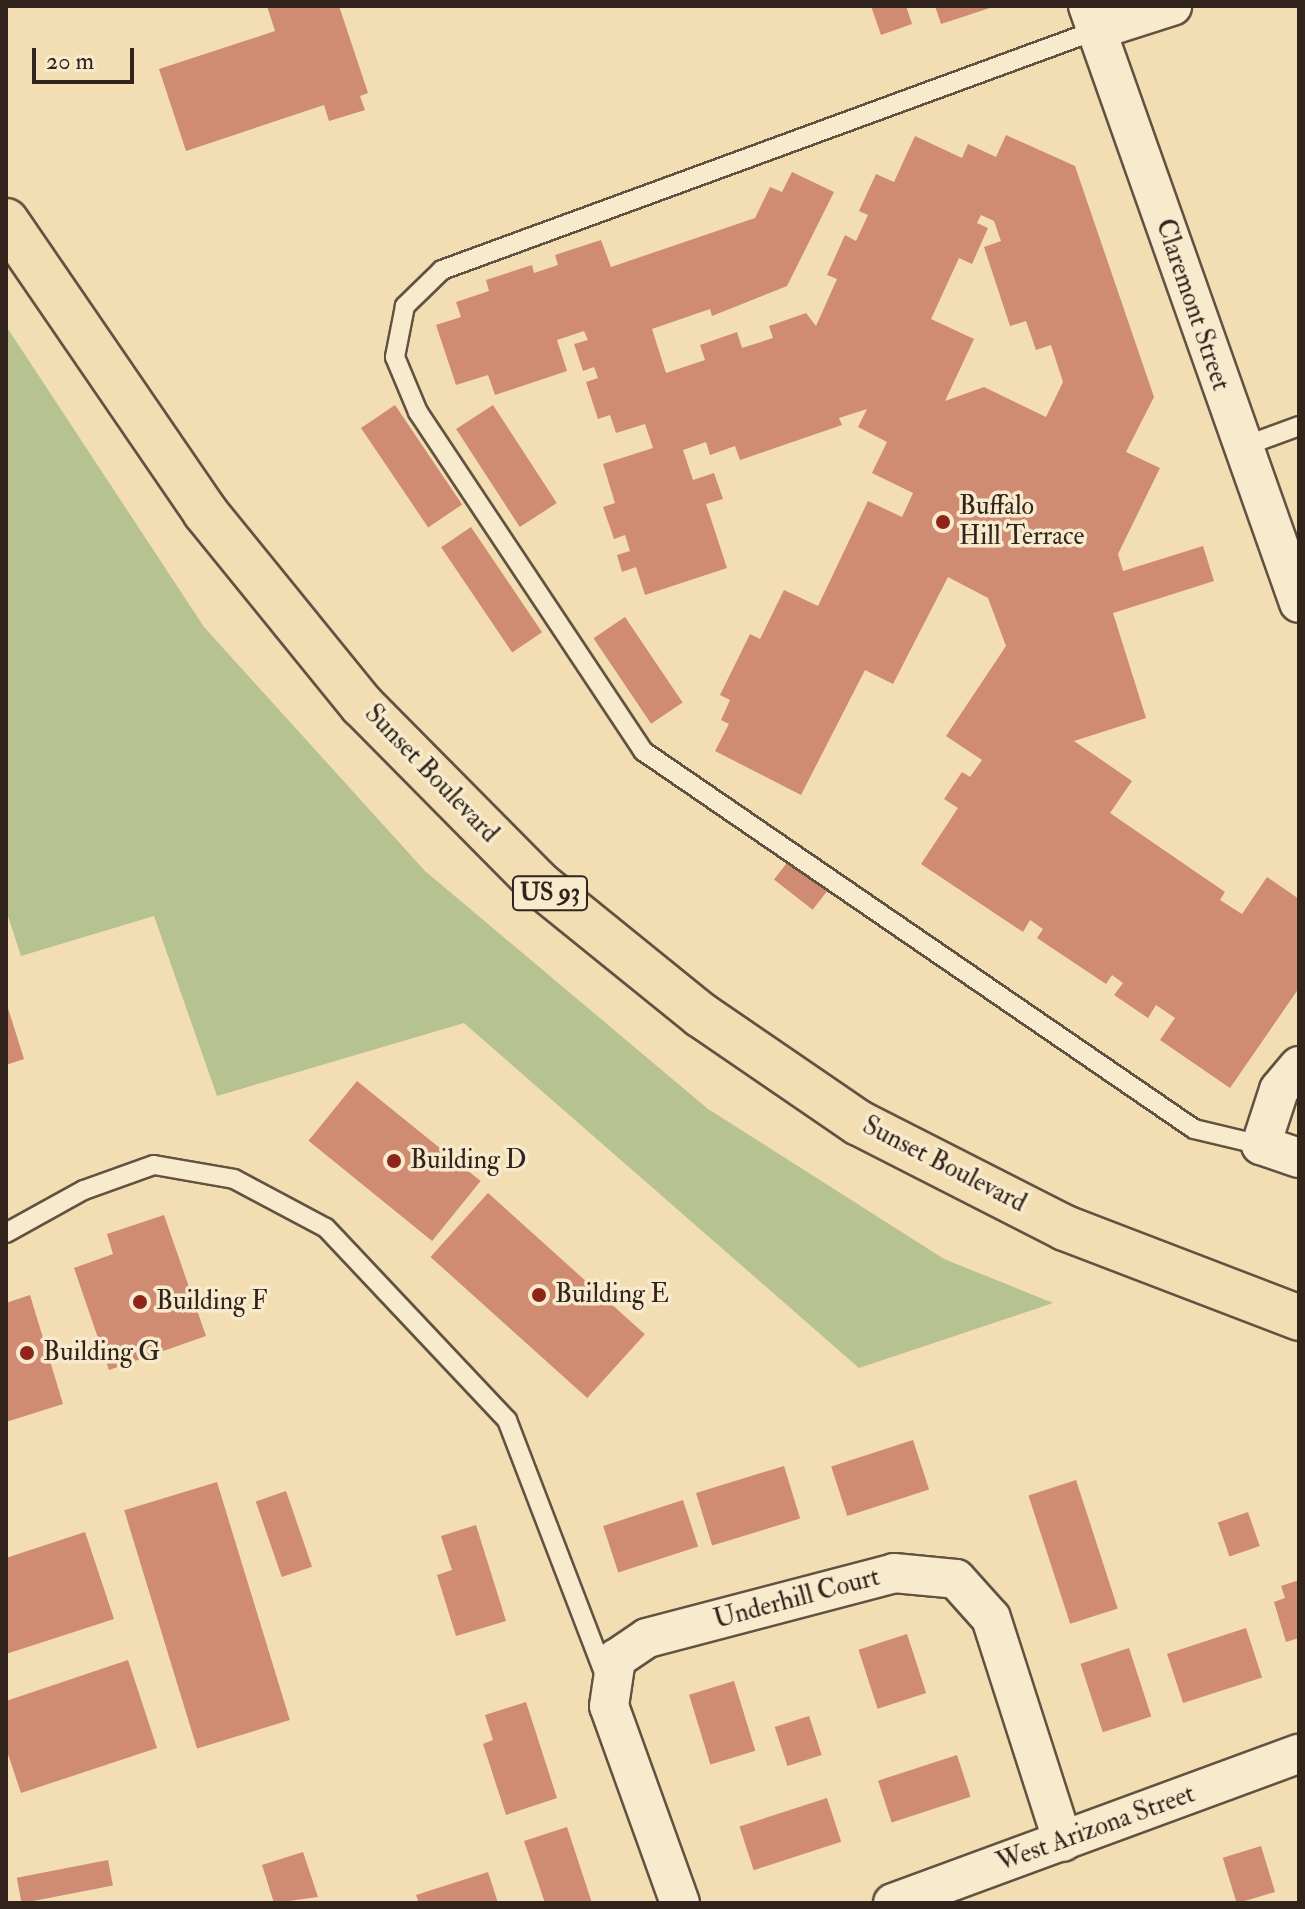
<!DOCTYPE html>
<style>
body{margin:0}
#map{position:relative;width:1305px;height:1909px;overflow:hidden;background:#f2deb2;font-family:"IM FELL Double Pica",serif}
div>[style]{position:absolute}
.green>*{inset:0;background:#b6c290}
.building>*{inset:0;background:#d08b73;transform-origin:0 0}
.roads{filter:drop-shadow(2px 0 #625242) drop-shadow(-2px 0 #625242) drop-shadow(0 2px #625242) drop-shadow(0 -2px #625242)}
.service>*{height:18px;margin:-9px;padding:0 9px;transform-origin:9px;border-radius:9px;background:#f7eacd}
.minor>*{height:38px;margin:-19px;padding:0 19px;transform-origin:19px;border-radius:19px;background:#f7eacd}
.primary>*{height:44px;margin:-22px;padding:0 22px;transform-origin:22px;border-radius:22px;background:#f2deb2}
.dots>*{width:22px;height:22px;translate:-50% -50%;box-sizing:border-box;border:4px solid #f7eacd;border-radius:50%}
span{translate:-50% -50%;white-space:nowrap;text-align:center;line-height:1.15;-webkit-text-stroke:7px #f7eacd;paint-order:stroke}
.shield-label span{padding:2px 6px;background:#f7eacd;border:2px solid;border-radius:6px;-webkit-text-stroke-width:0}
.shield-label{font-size:24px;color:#32241d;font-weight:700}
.street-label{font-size:26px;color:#32241d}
.poi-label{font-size:26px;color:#32241d}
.left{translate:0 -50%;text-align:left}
.frame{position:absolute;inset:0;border:8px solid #32241d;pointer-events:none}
.scale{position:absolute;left:32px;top:48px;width:102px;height:36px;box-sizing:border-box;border:4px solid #32241d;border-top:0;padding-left:10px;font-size:24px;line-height:28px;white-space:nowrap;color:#32241d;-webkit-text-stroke:6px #f7eacd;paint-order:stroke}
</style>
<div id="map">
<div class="green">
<div style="clip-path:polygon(6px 326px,204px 627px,425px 871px,708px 1109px,944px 1259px,1053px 1303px,859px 1368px,464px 1023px,217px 1096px,154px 916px,21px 956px,6px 910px)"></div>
</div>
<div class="building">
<div style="clip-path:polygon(267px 6px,339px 6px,368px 93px,360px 96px,365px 110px,329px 121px,324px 105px,186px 151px,159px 69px,275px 31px)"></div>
<div style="clip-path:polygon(871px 6px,906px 6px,912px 24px,881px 35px)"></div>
<div style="clip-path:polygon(935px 6px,993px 6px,993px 7px,941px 24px)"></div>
<div style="clip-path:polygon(evenodd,1006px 135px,1075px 166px,1154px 397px,1126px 452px,1160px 468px,1118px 554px,1123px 571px,1203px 546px,1214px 581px,1113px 613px,1146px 718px,1074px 741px,1132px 781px,1110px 813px,1225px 892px,1220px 900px,1242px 914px,1267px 877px,1299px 899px,1299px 988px,1230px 1088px,1160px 1040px,1175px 1018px,1156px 1005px,1148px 1018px,1114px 995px,1123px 983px,1112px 975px,1106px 984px,1037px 938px,1043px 929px,1030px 920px,1023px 932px,921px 864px,958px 808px,944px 799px,962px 772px,970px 777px,982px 760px,946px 736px,1006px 646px,988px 598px,948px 577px,893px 684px,865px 670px,801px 795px,715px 751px,729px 724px,721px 720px,730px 700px,720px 695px,750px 634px,760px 639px,784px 590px,818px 606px,868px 501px,902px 517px,913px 493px,872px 473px,887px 442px,858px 427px,867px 409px,839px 418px,842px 425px,740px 460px,735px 446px,710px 455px,706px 442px,683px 450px,693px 480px,714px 473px,723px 499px,706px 504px,727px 568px,645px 595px,636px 567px,622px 572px,617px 555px,630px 551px,625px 535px,614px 539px,603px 507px,615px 503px,603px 464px,653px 448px,645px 424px,616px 433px,610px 415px,598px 419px,586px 382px,598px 378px,594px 367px,583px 371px,574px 344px,588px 340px,584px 331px,557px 340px,567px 371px,495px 395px,488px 375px,456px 385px,436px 325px,461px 317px,456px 302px,489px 291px,486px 280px,532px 265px,534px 273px,558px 265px,555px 255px,601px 240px,611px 267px,755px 218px,770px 187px,782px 192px,792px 172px,834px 192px,787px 286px,712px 316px,710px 309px,652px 329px,666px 373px,705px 360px,700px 345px,737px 332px,742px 348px,773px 338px,769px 326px,806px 313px,816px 326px,837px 279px,827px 275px,845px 235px,856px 241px,868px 215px,859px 211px,876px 174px,894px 182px,915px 136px,962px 158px,968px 144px,996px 157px,1006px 135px,981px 215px,994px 221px,1001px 241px,984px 247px,1010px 326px,1026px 321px,1036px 350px,1051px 345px,1063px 382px,1046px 417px,984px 387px,945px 401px,974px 339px,931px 319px,959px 258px,972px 264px,988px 228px,977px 223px,981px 215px)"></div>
<div style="left:395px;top:405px;width:120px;height:41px;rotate:56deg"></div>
<div style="left:493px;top:405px;width:117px;height:44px;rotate:57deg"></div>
<div style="left:471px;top:527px;width:127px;height:36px;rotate:56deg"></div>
<div style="left:625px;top:617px;width:103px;height:38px;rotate:56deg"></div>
<div style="left:790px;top:859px;width:49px;height:26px;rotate:38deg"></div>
<div style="clip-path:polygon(7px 1005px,24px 1059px,6px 1065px,6px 1006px)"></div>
<div style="left:357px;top:1081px;width:159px;height:77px;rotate:39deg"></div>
<div style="left:488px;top:1193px;width:211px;height:86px;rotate:42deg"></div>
<div style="clip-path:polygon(164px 1215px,206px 1336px,109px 1370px,74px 1268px,113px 1254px,107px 1234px)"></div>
<div style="clip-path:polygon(30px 1295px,63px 1404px,6px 1422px,6px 1303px)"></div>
<div style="left:913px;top:1440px;width:52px;height:86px;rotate:72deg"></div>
<div style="left:784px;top:1466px;width:55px;height:92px;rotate:73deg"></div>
<div style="left:1076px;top:1480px;width:135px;height:50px;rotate:72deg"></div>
<div style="left:217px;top:1482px;width:249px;height:97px;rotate:73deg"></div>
<div style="left:286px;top:1491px;width:80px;height:32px;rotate:71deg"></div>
<div style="left:683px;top:1500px;width:49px;height:84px;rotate:72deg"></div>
<div style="left:1248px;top:1512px;width:36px;height:32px;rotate:71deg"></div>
<div style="clip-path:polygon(476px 1525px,506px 1621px,456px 1636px,437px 1575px,452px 1570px,441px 1536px)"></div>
<div style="clip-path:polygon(85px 1532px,114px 1619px,6px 1654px,6px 1558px)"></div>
<div style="clip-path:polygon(1299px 1580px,1299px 1638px,1286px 1642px,1274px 1602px,1285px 1598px,1281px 1586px)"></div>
<div style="left:1246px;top:1628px;width:52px;height:83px;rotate:72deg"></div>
<div style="left:907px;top:1634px;width:62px;height:51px;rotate:72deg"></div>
<div style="left:1129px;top:1648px;width:72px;height:51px;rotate:72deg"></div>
<div style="clip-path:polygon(128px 1660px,157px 1748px,21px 1793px,6px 1748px,6px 1701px)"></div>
<div style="left:734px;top:1681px;width:73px;height:47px;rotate:73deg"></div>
<div style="clip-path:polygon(526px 1702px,557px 1798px,506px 1815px,483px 1744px,493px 1740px,485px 1715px)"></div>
<div style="left:809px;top:1716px;width:41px;height:36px;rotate:72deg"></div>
<div style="left:957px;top:1755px;width:44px;height:83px;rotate:72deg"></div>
<div style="left:827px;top:1798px;width:46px;height:92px;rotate:72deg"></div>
<div style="clip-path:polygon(567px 1827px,592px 1903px,545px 1903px,524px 1841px)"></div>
<div style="left:1261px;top:1846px;width:48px;height:40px;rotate:73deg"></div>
<div style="clip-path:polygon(303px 1852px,318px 1897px,274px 1903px,262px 1865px)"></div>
<div style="left:108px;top:1860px;width:26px;height:93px;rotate:79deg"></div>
<div style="clip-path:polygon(488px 1872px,498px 1903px,419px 1903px,416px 1895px)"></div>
</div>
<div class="roads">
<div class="service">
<div style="left:1097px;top:30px;width:698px;rotate:159.88deg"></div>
<div style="left:442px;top:270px;width:52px;rotate:135.8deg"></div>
<div style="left:405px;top:306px;width:52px;rotate:101.1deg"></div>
<div style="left:395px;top:357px;width:60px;rotate:67.3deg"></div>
<div style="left:418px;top:412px;width:407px;rotate:56.4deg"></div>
<div style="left:643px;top:751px;width:668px;rotate:34.45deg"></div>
<div style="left:1194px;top:1129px;width:69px;rotate:13.4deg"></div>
<div style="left:1242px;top:447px;width:61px;rotate:-20.2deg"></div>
<div style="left:6px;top:1233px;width:89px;rotate:-28.9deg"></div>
<div style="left:84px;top:1190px;width:74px;rotate:-19.7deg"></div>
<div style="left:154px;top:1165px;width:81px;rotate:9.9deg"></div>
<div style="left:234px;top:1179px;width:104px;rotate:28deg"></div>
<div style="left:326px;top:1228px;width:264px;rotate:46.7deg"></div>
<div style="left:507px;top:1420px;width:276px;rotate:69deg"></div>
</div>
<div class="minor">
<div style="left:1088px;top:6px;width:633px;rotate:70.53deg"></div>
<div style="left:1097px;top:30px;width:79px;rotate:-17.7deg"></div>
<div style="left:1299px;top:1066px;width:31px;rotate:130deg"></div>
<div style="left:1279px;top:1090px;width:58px;rotate:108.1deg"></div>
<div style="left:1261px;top:1145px;width:40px;rotate:18.9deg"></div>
<div style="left:680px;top:1903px;width:209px;rotate:-109.8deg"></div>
<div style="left:609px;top:1706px;width:48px;rotate:-81.5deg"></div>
<div style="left:616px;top:1659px;width:37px;rotate:-34deg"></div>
<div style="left:647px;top:1638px;width:255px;rotate:-14.7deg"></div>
<div style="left:894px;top:1573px;width:62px;rotate:5.5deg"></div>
<div style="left:956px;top:1579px;width:52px;rotate:48.1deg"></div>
<div style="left:991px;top:1618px;width:235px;rotate:72.2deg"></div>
<div style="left:893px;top:1903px;width:432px;rotate:-20.2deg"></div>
</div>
<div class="primary">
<div style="left:6px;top:221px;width:353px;rotate:55.6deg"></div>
<div style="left:205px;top:512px;width:249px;rotate:50.9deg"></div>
<div style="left:362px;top:705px;width:252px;rotate:45.3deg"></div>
<div style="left:539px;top:884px;width:208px;rotate:39deg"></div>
<div style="left:701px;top:1015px;width:191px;rotate:34.4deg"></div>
<div style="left:859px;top:1123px;width:231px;rotate:27deg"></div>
<div style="left:1065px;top:1228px;width:251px;rotate:21deg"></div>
</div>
</div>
<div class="dots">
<div style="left:943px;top:522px;background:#8f2418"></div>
<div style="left:394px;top:1161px;background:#8f2418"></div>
<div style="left:539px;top:1295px;background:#8f2418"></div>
<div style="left:140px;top:1302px;background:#8f2418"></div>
<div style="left:27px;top:1353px;background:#8f2418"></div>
</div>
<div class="shield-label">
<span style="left:550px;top:893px">US 93</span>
</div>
<div class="street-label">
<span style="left:1192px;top:305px;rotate:71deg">Claremont Street</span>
<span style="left:431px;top:774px;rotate:46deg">Sunset Boulevard</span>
<span style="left:944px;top:1165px;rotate:27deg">Sunset Boulevard</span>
<span style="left:797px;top:1599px;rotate:-15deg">Underhill Court</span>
<span style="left:1096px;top:1829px;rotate:-20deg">West Arizona Street</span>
</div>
<div class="poi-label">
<span class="left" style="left:959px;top:522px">Buffalo<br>Hill Terrace</span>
<span class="left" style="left:410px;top:1161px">Building D</span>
<span class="left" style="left:555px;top:1295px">Building E</span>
<span class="left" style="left:156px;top:1302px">Building F</span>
<span class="left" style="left:43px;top:1353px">Building G</span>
</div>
<div class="frame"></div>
<div class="scale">20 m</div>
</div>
